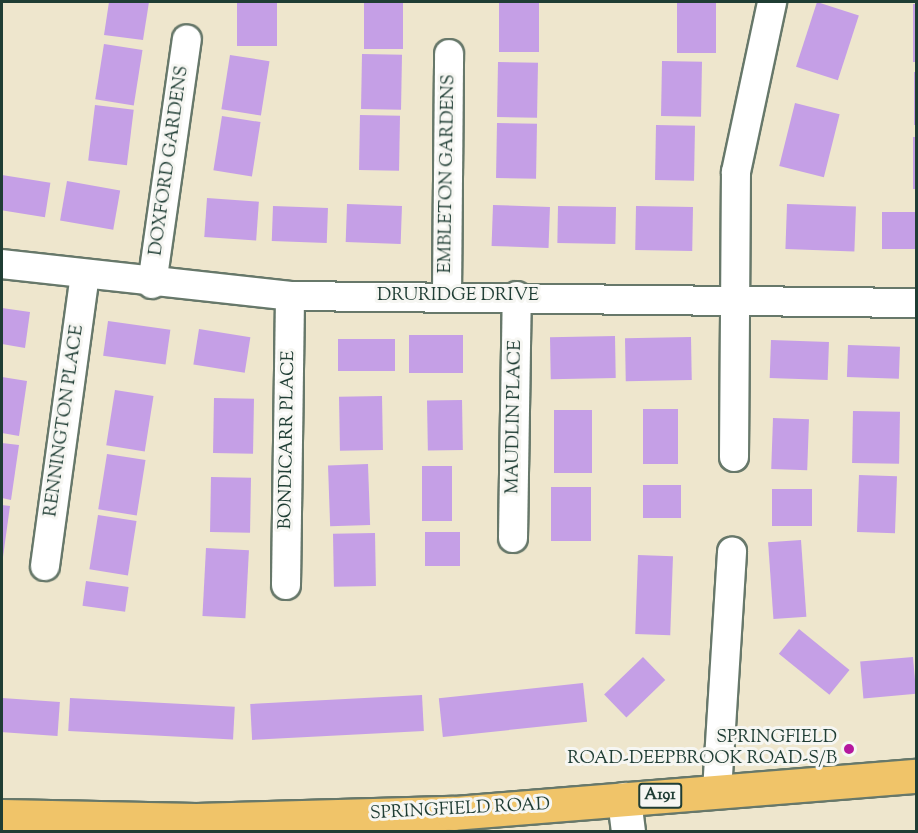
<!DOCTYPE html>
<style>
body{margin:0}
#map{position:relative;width:918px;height:833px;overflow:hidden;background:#eee6cd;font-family:"Sorts Mill Goudy",serif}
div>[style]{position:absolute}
.building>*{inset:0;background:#c59fe6;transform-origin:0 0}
.roads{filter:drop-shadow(2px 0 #67786a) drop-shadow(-2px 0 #67786a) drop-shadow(0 2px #67786a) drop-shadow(0 -2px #67786a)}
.minor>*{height:28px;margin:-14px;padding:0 14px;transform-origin:14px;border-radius:14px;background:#fff}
.tertiary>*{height:33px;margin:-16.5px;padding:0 16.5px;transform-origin:16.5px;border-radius:16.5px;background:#fff}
.primary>*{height:33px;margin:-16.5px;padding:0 16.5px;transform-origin:16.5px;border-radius:16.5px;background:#f0c469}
.dots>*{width:16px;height:16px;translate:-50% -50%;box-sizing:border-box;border:3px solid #f6f6f2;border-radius:50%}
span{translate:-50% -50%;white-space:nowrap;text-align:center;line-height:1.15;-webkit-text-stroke:6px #f6f6f2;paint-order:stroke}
.shield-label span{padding:2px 4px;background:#f6f6f2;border:2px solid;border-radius:4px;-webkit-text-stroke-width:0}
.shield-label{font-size:16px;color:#1f3d34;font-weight:700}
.street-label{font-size:18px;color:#1f3d34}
.poi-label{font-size:18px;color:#1f3d34}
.right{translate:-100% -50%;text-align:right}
.frame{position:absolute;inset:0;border:3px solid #1f3d34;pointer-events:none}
</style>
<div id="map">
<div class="building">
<div style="clip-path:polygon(109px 2px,149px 2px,143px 40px,104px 35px)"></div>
<div style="left:237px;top:2px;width:40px;height:44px"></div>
<div style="left:364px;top:2px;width:39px;height:47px"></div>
<div style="left:499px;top:2px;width:40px;height:50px"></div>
<div style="left:677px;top:2px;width:39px;height:51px"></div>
<div style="left:817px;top:2px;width:44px;height:68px;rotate:18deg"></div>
<div style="left:913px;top:4px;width:3px;height:58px"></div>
<div style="left:104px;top:44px;width:39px;height:56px;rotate:9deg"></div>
<div style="left:362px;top:54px;width:40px;height:55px;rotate:1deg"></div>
<div style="left:230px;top:55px;width:40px;height:55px;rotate:9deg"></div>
<div style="left:662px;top:61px;width:40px;height:55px;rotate:1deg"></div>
<div style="left:498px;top:62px;width:40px;height:55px;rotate:1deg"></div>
<div style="left:914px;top:72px;width:2px;height:53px"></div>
<div style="left:795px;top:103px;width:46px;height:65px;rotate:14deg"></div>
<div style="left:95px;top:105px;width:39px;height:56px;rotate:7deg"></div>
<div style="left:360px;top:115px;width:40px;height:55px;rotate:1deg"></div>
<div style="left:222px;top:116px;width:39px;height:55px;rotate:9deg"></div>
<div style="left:497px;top:123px;width:40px;height:55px;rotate:1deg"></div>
<div style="left:656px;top:125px;width:39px;height:55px;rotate:1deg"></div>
<div style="left:913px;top:137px;width:3px;height:52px"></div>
<div style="left:2px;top:175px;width:49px;height:35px;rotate:9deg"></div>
<div style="left:67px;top:181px;width:54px;height:40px;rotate:10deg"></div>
<div style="left:207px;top:198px;width:52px;height:39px;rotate:4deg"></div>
<div style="left:347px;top:204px;width:55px;height:38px;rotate:2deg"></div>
<div style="left:787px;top:204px;width:69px;height:45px;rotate:2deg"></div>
<div style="left:493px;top:205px;width:57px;height:41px;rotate:2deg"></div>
<div style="left:273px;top:206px;width:55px;height:35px;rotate:2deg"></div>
<div style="left:558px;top:206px;width:58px;height:37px;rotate:1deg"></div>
<div style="left:636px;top:206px;width:57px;height:44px;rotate:1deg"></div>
<div style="left:882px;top:212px;width:34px;height:37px"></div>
<div style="clip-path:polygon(2px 308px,30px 312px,25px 348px,2px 344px)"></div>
<div style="left:108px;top:321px;width:63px;height:35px;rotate:8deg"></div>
<div style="left:199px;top:329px;width:52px;height:36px;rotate:9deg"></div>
<div style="left:409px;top:335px;width:54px;height:38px"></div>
<div style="left:615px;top:336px;width:42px;height:65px;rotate:89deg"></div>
<div style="left:691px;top:337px;width:43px;height:66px;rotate:89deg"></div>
<div style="left:338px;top:339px;width:57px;height:32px"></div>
<div style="left:771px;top:340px;width:58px;height:38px;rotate:2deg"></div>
<div style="left:848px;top:345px;width:52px;height:32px;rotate:2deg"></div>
<div style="clip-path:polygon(2px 377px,27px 381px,19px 436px,2px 433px)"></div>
<div style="left:115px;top:390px;width:39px;height:56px;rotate:9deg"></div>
<div style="left:382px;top:396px;width:54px;height:43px;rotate:89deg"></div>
<div style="left:214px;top:398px;width:40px;height:55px;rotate:1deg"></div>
<div style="left:462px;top:400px;width:50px;height:35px;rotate:89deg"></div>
<div style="left:643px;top:409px;width:35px;height:55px"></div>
<div style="left:554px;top:410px;width:38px;height:63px"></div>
<div style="left:853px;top:411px;width:47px;height:52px;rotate:1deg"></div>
<div style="left:773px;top:418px;width:36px;height:51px;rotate:2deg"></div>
<div style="clip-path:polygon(2px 443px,19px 445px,11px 500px,2px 498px)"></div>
<div style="left:107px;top:454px;width:39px;height:56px;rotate:9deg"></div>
<div style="left:368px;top:464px;width:61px;height:40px;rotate:88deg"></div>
<div style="left:422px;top:466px;width:30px;height:55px"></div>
<div style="left:859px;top:475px;width:38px;height:57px;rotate:2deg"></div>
<div style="left:211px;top:477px;width:40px;height:55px;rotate:1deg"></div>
<div style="left:643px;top:485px;width:38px;height:33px"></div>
<div style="left:591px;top:487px;width:54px;height:40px;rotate:90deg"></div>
<div style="left:772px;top:489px;width:40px;height:37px"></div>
<div style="clip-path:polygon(2px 505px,10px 506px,3px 557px,2px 557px)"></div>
<div style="left:98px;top:515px;width:39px;height:55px;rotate:9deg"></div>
<div style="left:460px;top:532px;width:34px;height:35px;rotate:90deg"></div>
<div style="left:375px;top:533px;width:53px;height:42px;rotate:89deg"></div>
<div style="left:801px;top:540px;width:77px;height:33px;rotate:86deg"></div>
<div style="left:206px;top:548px;width:43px;height:68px;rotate:3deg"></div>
<div style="left:638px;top:555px;width:35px;height:79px;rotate:2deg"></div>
<div style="left:86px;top:581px;width:43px;height:25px;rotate:8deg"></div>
<div style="left:799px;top:629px;width:65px;height:32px;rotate:39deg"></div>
<div style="left:643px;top:657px;width:32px;height:54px;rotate:46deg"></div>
<div style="left:913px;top:657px;width:37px;height:53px;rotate:85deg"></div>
<div style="left:583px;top:683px;width:39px;height:145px;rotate:84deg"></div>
<div style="left:422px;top:695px;width:36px;height:172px;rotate:87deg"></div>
<div style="left:2px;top:698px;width:58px;height:34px;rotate:4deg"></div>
<div style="left:70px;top:698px;width:165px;height:33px;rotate:3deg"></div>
</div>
<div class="roads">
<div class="minor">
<div style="left:2px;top:264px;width:290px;rotate:6.3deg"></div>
<div style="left:290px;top:296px;width:626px;rotate:0.64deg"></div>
<div style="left:152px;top:284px;width:247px;rotate:-81.9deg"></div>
<div style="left:447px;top:294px;width:240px;rotate:-89.5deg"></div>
<div style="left:734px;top:457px;width:285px;rotate:-89.6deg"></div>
<div style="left:736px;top:172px;width:174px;rotate:-78deg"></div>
<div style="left:513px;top:538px;width:242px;rotate:-89.1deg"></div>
<div style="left:45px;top:566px;width:294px;rotate:-82.2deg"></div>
<div style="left:286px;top:585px;width:289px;rotate:-89.2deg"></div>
<div style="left:717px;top:791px;width:240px;rotate:-86.4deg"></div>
</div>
<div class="tertiary">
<div style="left:624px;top:799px;width:33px;rotate:83deg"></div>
</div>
<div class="primary">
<div style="left:2px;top:816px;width:194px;rotate:1.2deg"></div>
<div style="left:196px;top:820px;width:257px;rotate:-1.6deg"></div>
<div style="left:453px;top:813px;width:464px;rotate:-4.6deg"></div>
</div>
</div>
<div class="dots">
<div style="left:849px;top:749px;background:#b5179e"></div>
</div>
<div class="shield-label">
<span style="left:660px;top:796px">A191</span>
</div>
<div class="street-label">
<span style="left:170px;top:161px;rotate:-82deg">DOXFORD GARDENS</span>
<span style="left:448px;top:174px;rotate:-89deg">EMBLETON GARDENS</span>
<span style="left:458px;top:296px">DRURIDGE DRIVE</span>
<span style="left:515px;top:417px;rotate:-89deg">MAUDLIN PLACE</span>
<span style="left:65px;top:421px;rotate:-82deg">RENNINGTON PLACE</span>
<span style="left:288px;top:440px;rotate:-89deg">BONDICARR PLACE</span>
<span style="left:460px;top:810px;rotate:-3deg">SPRINGFIELD ROAD</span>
</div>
<div class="poi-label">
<span class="right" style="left:837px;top:749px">SPRINGFIELD<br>ROAD-DEEPBROOK ROAD-S/B</span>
</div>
<div class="frame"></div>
</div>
